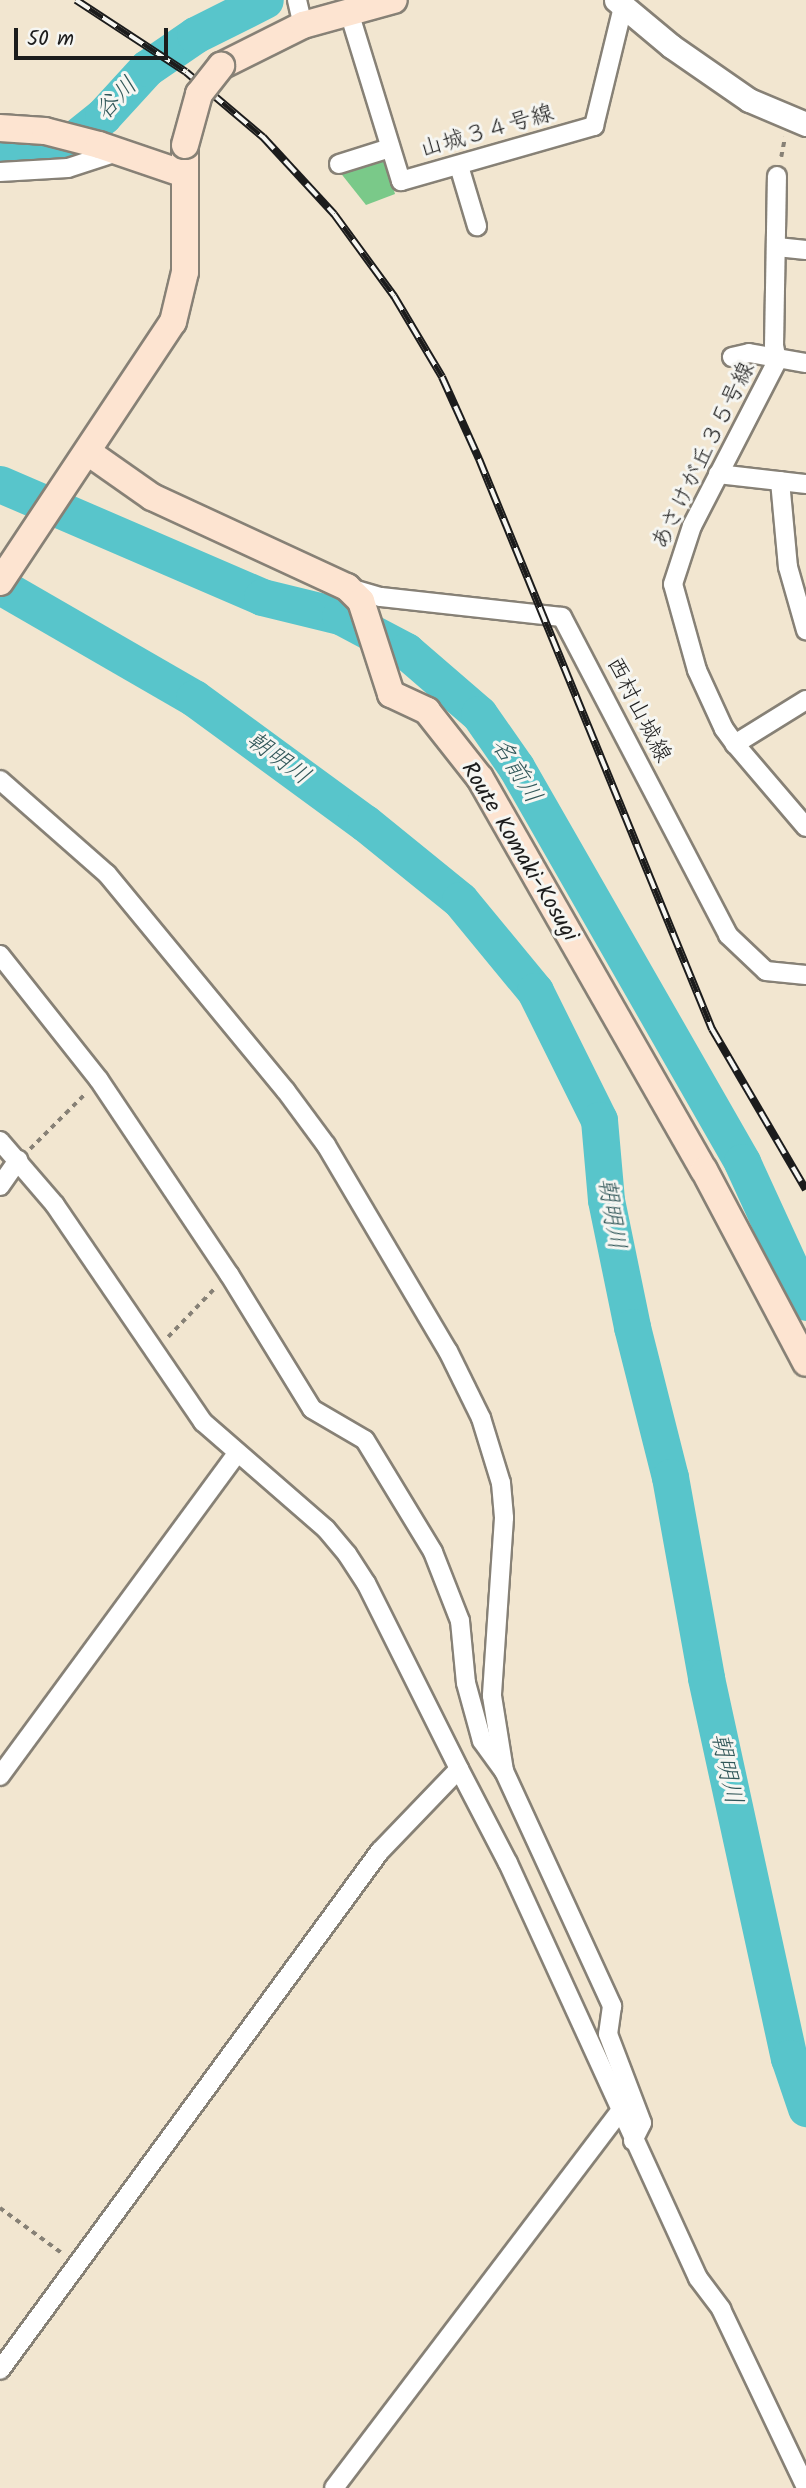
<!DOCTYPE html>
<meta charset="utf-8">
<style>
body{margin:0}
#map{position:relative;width:806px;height:2488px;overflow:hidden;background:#f2e6d0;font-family:Kalam,"Klee One",sans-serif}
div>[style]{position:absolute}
.green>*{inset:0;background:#7ac989}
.river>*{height:37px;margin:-18.5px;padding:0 18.5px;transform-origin:18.5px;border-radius:18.5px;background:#58c5cb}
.path>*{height:3.5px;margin-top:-1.75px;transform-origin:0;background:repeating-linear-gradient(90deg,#878176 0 5px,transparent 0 10px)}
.roads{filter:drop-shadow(2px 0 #878176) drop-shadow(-2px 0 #878176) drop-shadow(0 2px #878176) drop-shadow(0 -2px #878176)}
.minor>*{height:18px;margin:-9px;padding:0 9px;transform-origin:9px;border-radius:9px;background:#fff}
.tertiary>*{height:23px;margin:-11.5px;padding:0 11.5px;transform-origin:11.5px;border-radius:11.5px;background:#fff}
.secondary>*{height:26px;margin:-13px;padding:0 13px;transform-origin:13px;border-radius:13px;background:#fde4d1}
.rail>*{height:8px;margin-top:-4px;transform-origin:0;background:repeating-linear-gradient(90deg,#f6f6f2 0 16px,#1c1c1c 0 32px);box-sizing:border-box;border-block:2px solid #1c1c1c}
.bridges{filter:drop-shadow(2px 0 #878176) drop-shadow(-2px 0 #878176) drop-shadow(0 2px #878176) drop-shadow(0 -2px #878176)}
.secondary-bridge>*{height:26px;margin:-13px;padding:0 13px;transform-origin:13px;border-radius:13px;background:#fde4d1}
span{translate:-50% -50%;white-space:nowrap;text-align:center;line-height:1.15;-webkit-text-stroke:6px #f6f6f2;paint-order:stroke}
.street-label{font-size:23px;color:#1c1c1c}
.water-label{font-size:24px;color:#315759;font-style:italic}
.scale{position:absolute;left:14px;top:28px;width:154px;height:32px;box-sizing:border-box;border:4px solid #1c1c1c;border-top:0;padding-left:9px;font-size:21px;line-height:24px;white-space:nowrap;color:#1c1c1c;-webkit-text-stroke:5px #f6f6f2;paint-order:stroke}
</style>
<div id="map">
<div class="green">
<div style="clip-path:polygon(376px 159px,386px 163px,395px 194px,366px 205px,339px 171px)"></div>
</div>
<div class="river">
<div style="left:0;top:152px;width:58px"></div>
<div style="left:58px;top:152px;width:58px;rotate:-38.7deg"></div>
<div style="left:103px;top:116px;width:65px;rotate:-47.5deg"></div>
<div style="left:147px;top:68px;width:58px;rotate:-34.5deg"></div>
<div style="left:195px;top:35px;width:78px;rotate:-26.6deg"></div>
<div style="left:0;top:484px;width:285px;rotate:23.3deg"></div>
<div style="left:262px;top:597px;width:80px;rotate:13.7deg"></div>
<div style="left:340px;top:616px;width:75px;rotate:27.9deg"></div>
<div style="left:406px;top:651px;width:96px;rotate:40.8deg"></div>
<div style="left:479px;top:714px;width:65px;rotate:55.1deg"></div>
<div style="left:516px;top:767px;width:455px;rotate:60.2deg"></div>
<div style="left:742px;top:1162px;width:154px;rotate:65.4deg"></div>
<div style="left:0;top:586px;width:224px;rotate:30deg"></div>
<div style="left:194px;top:698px;width:212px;rotate:36.2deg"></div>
<div style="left:365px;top:823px;width:122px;rotate:39deg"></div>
<div style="left:460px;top:900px;width:118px;rotate:50.5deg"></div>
<div style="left:535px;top:991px;width:144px;rotate:63.6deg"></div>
<div style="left:599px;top:1120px;width:80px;rotate:85deg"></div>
<div style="left:606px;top:1200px;width:130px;rotate:78.4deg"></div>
<div style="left:632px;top:1327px;width:155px;rotate:75.8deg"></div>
<div style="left:670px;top:1477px;width:204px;rotate:79.8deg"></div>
<div style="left:706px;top:1678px;width:389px;rotate:77.7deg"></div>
<div style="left:789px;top:2058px;width:53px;rotate:71.2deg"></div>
</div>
<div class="path">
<div style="left:781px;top:157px;width:20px;rotate:-79deg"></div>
<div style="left:30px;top:1149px;width:79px;rotate:-45deg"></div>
<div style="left:168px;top:1337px;width:69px;rotate:-46.2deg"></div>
<div style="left:0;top:2208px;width:78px;rotate:36.1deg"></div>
</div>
<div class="roads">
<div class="minor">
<div style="left:297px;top:0;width:26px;rotate:77deg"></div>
<div style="left:349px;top:12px;width:177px;rotate:72.9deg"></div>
<div style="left:401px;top:181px;width:201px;rotate:-15.9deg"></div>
<div style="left:594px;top:126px;width:122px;rotate:-76.3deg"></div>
<div style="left:339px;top:164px;width:53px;rotate:-17.4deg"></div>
<div style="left:459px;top:166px;width:63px;rotate:73.3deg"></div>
<div style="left:0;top:172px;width:68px;rotate:-3.4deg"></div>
<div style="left:68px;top:168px;width:55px;rotate:-18.1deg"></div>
<div style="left:777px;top:247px;width:29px;rotate:6deg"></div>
<div style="left:732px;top:357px;width:17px;rotate:-13deg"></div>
<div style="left:749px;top:353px;width:58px;rotate:10deg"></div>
<div style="left:718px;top:474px;width:89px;rotate:6.5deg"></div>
<div style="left:780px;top:481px;width:86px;rotate:84.7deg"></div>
<div style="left:788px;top:567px;width:66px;rotate:74.1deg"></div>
<div style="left:349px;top:588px;width:33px;rotate:16deg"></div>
<div style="left:381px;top:597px;width:182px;rotate:6.3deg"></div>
<div style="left:562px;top:617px;width:359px;rotate:62.4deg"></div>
<div style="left:728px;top:935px;width:52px;rotate:43.5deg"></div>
<div style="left:766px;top:971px;width:40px;rotate:5.7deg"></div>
<div style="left:806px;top:700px;width:84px;rotate:148.2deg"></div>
<div style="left:735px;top:744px;width:109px;rotate:49.5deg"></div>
<div style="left:735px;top:744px;width:19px;rotate:-126deg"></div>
<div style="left:724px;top:729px;width:65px;rotate:-114.6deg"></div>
<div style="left:697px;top:670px;width:89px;rotate:-105.6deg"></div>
<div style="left:673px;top:584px;width:61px;rotate:-71.9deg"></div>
<div style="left:692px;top:526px;width:186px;rotate:-62.7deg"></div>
<div style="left:777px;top:361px;width:15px;rotate:-101deg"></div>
<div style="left:774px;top:346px;width:170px;rotate:-89deg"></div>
<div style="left:0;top:780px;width:142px;rotate:41.3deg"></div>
<div style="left:107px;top:874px;width:281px;rotate:50.5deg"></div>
<div style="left:286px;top:1091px;width:67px;rotate:53.5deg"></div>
<div style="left:326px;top:1145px;width:239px;rotate:59.4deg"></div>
<div style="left:448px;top:1351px;width:75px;rotate:63.8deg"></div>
<div style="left:481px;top:1418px;width:68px;rotate:72.9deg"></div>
<div style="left:501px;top:1483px;width:35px;rotate:85deg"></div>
<div style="left:504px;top:1518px;width:178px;rotate:93.9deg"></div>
<div style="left:492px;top:1696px;width:76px;rotate:80.9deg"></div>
<div style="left:504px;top:1771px;width:259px;rotate:65.3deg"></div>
<div style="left:612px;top:2006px;width:28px;rotate:98deg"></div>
<div style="left:608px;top:2034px;width:95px;rotate:69.1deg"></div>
<div style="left:642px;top:2123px;width:20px;rotate:117deg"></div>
<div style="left:0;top:955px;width:159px;rotate:51.6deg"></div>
<div style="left:99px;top:1080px;width:234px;rotate:56.2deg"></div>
<div style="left:229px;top:1274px;width:158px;rotate:58.4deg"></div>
<div style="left:312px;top:1409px;width:61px;rotate:30.3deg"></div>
<div style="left:365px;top:1440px;width:131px;rotate:58.7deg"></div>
<div style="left:433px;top:1552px;width:74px;rotate:68.6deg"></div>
<div style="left:460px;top:1621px;width:62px;rotate:84.5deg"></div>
<div style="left:466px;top:1683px;width:60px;rotate:74.6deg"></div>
<div style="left:482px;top:1741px;width:37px;rotate:54deg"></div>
<div style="left:0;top:1141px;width:84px;rotate:49.3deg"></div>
<div style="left:55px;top:1205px;width:263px;rotate:55.7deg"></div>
<div style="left:203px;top:1422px;width:163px;rotate:41deg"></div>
<div style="left:326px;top:1529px;width:33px;rotate:50deg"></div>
<div style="left:347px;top:1554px;width:35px;rotate:57deg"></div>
<div style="left:366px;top:1583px;width:208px;rotate:63.4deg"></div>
<div style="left:459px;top:1769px;width:114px;rotate:133.9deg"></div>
<div style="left:380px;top:1851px;width:643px;rotate:126.21deg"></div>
<div style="left:0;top:1186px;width:32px;rotate:-55deg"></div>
<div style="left:459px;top:1769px;width:106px;rotate:62.5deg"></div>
<div style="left:508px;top:1863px;width:456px;rotate:65.4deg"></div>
<div style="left:698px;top:2278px;width:39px;rotate:53deg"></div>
<div style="left:721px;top:2309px;width:197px;rotate:64.5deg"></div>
<div style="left:0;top:1776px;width:398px;rotate:-53.7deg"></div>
<div style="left:334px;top:2488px;width:472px;rotate:-52.8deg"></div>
</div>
<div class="tertiary">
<div style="left:616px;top:0;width:72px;rotate:39.9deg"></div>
<div style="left:671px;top:46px;width:95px;rotate:34.7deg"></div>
<div style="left:749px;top:100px;width:62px;rotate:22.8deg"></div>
</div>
<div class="secondary">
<div style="left:221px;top:66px;width:92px;rotate:-26.6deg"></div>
<div style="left:303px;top:25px;width:94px;rotate:-15.4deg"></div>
<div style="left:0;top:128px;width:45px;rotate:3.8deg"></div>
<div style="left:45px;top:131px;width:56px;rotate:14.5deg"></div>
<div style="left:99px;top:145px;width:90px;rotate:18.8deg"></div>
<div style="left:88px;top:452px;width:78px;rotate:35.1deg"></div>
<div style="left:152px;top:497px;width:215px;rotate:24.8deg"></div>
<div style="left:347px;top:587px;width:20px;rotate:45deg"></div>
<div style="left:361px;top:601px;width:98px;rotate:72.1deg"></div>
<div style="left:391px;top:694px;width:40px;rotate:25deg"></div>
<div style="left:427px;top:711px;width:85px;rotate:51.7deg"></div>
<div style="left:480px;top:778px;width:451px;rotate:60.3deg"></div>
<div style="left:704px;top:1170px;width:218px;rotate:62.1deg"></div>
<div style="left:0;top:582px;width:312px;rotate:-56.4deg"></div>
<div style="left:173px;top:322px;width:51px;rotate:-76.5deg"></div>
<div style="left:185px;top:272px;width:127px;rotate:-90deg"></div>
</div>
</div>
<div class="rail">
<div style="left:76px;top:0;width:131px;rotate:33.2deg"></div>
<div style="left:186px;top:72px;width:101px;rotate:40.2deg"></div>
<div style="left:263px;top:137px;width:105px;rotate:47.3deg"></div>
<div style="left:334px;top:214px;width:102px;rotate:53.8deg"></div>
<div style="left:394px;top:296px;width:94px;rotate:59.3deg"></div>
<div style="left:442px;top:377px;width:90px;rotate:65.7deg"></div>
<div style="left:479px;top:459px;width:616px;rotate:67.77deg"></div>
<div style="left:712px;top:1029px;width:186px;rotate:59.7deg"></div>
</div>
<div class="bridges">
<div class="secondary-bridge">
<div style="left:185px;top:145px;width:53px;rotate:-74.6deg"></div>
<div style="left:199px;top:94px;width:36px;rotate:-52deg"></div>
</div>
</div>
<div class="street-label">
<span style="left:487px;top:132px;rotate:-16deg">山城３４号線</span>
<span style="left:704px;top:456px;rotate:-64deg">あさけが丘３５号線</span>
<span style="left:638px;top:710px;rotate:63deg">西村山城線</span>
<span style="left:519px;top:852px;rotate:59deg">Route Komaki-Kosugi</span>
</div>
<div class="water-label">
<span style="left:117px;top:99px;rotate:-46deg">谷川</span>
<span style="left:278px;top:759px;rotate:36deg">朝明川</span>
<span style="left:516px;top:771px;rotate:58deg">名前川</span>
<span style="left:611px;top:1214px;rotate:81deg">朝明川</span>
<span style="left:726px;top:1769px;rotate:78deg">朝明川</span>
</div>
<div class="scale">50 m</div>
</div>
